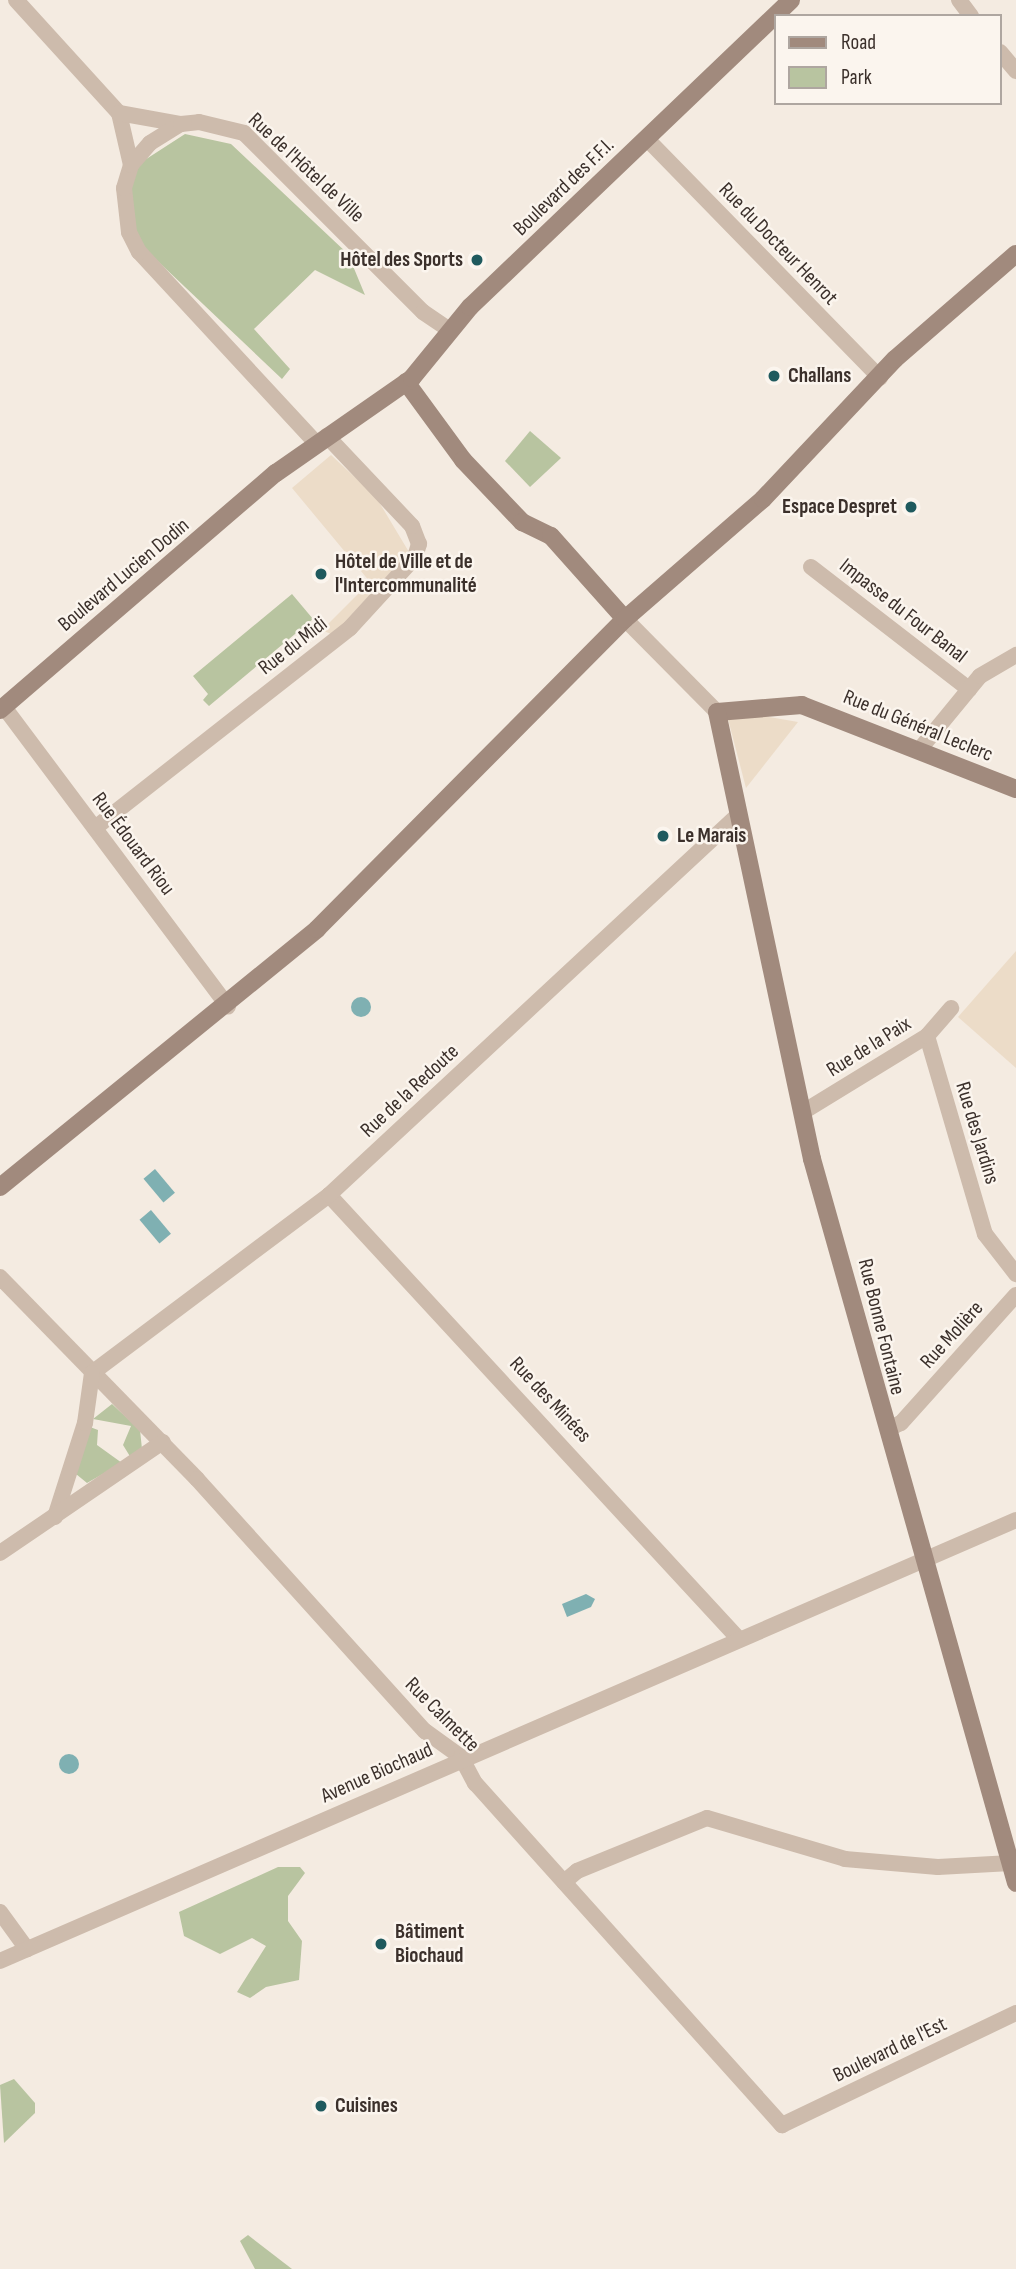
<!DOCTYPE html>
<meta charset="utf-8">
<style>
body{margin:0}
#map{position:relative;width:1016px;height:2269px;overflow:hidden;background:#f4ebe1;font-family:"Sofia Sans Condensed",sans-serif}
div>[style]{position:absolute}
.green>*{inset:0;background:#b8c4a0}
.plaza>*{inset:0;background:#ecdcc8}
.water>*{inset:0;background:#7fb0b2;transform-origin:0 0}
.round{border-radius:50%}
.street>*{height:16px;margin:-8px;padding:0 8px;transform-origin:8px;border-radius:8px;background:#cdbbac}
.secondary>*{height:18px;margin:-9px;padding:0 9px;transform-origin:9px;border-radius:9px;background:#a18a7d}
.dots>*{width:19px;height:19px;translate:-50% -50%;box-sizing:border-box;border:4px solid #fbf5ee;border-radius:50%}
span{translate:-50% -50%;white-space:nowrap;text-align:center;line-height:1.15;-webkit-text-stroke:5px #fbf5ee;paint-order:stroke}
.street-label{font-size:21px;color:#3b302b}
.poi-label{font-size:21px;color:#3b302b;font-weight:700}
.right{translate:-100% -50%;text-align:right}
.left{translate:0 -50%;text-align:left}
.legend{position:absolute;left:774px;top:14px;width:228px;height:91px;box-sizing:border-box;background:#fbf5ee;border:2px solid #aea6a0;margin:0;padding:9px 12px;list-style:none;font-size:21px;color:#3b302b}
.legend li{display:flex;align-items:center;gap:14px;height:35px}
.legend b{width:35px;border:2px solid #aea6a0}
</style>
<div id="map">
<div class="green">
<div style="clip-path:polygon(185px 134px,231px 144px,348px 254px,365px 295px,315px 270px,254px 329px,290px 369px,282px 379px,147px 251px,136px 234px,130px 189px,137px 165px)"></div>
<div style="clip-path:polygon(530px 431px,561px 458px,530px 487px,505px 461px)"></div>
<div style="clip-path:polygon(292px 594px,313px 619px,209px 706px,203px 700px,208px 694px,193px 676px)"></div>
<div style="clip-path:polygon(112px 1404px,140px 1430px,142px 1449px,131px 1458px,123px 1445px,131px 1426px,93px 1419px)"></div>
<div style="clip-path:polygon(90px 1427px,98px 1430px,97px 1445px,122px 1463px,87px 1483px,76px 1474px)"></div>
<div style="clip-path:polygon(278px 1867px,300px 1867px,305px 1873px,288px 1896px,288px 1921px,302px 1941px,299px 1980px,266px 1987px,250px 1998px,237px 1992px,266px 1946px,252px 1938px,220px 1954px,184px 1936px,179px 1912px)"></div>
<div style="clip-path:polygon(14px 2079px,35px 2103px,35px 2113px,4px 2143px,0 2085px)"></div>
<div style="clip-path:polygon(248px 2235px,292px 2269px,255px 2269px,240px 2241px)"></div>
</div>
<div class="plaza">
<div style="clip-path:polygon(331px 455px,376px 497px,409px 552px,333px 635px,322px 630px,370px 582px,292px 488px)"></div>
<div style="clip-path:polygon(758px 715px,798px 722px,746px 788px,728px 719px)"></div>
<div style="clip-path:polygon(1016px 951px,1016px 1068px,958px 1017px)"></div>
</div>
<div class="water">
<div class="round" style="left:351px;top:997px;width:20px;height:20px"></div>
<div style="left:155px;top:1169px;width:31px;height:15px;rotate:50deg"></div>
<div style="left:151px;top:1210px;width:31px;height:15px;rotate:50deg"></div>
<div style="clip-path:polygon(586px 1594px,595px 1599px,591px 1607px,567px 1617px,562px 1604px)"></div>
<div class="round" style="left:59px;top:1754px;width:20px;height:20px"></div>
</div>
<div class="street">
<div style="left:16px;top:0;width:153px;rotate:47.7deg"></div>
<div style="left:119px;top:113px;width:53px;rotate:77deg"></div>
<div style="left:959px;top:0;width:20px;rotate:53deg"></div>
<div style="left:1000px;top:52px;width:25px;rotate:50deg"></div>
<div style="left:119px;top:113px;width:63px;rotate:10.1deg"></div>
<div style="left:646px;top:138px;width:335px;rotate:45.7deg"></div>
<div style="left:317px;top:444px;width:262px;rotate:-132.8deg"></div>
<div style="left:139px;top:252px;width:22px;rotate:-117deg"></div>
<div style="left:129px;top:232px;width:44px;rotate:-96.5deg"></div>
<div style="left:124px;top:188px;width:24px;rotate:-73deg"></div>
<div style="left:131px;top:165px;width:29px;rotate:-49deg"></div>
<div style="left:150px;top:143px;width:36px;rotate:-32deg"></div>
<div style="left:181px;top:124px;width:18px;rotate:-6deg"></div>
<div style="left:199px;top:122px;width:46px;rotate:13.7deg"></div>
<div style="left:244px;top:133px;width:253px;rotate:45deg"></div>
<div style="left:423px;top:312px;width:34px;rotate:34deg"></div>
<div style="left:811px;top:567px;width:200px;rotate:37.7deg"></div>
<div style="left:625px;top:619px;width:131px;rotate:45.3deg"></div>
<div style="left:4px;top:707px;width:374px;rotate:53.2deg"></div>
<div style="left:920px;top:749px;width:94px;rotate:-50.6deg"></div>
<div style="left:980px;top:676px;width:42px;rotate:-30.3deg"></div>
<div style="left:95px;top:828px;width:324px;rotate:-38.1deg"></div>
<div style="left:350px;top:628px;width:96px;rotate:-47.5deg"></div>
<div style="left:415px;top:557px;width:14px;rotate:-73deg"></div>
<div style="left:419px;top:544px;width:19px;rotate:-111deg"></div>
<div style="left:412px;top:526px;width:124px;rotate:-133.4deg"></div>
<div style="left:927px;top:1036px;width:206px;rotate:73.7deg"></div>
<div style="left:985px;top:1234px;width:51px;rotate:52.2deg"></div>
<div style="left:803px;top:1112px;width:145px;rotate:-31.5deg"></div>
<div style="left:927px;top:1036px;width:37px;rotate:-49deg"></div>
<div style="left:329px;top:1195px;width:600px;rotate:47.3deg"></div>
<div style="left:0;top:1277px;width:282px;rotate:45.7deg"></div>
<div style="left:197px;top:1479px;width:340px;rotate:47.9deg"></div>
<div style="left:425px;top:1731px;width:44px;rotate:35.8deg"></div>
<div style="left:461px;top:1757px;width:30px;rotate:62deg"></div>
<div style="left:475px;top:1783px;width:460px;rotate:48.1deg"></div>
<div style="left:782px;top:2125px;width:259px;rotate:-25.6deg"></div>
<div style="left:92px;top:1373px;width:296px;rotate:-36.9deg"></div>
<div style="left:329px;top:1195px;width:557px;rotate:-42.89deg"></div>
<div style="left:888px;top:1429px;width:14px;rotate:-25deg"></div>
<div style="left:901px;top:1423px;width:172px;rotate:-48.1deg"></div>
<div style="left:55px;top:1517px;width:99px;rotate:-72.3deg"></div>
<div style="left:85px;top:1423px;width:50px;rotate:-82deg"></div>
<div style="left:0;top:1553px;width:197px;rotate:-34.3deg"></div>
<div style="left:564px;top:1882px;width:17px;rotate:-40deg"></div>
<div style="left:577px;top:1871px;width:140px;rotate:-22.2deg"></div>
<div style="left:707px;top:1818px;width:144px;rotate:16.5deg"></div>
<div style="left:845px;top:1859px;width:93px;rotate:4.9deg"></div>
<div style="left:938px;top:1867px;width:73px;rotate:-3.1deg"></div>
<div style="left:0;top:1912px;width:46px;rotate:53.9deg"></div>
<div style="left:0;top:1961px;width:1108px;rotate:-23.46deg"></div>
</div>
<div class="secondary">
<div style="left:406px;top:382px;width:97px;rotate:53.8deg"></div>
<div style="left:463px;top:460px;width:86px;rotate:46.4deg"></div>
<div style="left:522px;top:522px;width:32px;rotate:26deg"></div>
<div style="left:551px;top:536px;width:111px;rotate:48.3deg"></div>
<div style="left:0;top:710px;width:364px;rotate:-40.7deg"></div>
<div style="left:276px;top:473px;width:166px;rotate:-34.9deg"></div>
<div style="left:412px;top:378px;width:92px;rotate:-50.8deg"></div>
<div style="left:470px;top:307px;width:444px;rotate:-43.7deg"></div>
<div style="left:1016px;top:789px;width:230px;rotate:-158.6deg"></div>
<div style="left:802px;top:705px;width:85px;rotate:175.3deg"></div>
<div style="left:717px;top:712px;width:457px;rotate:78deg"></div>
<div style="left:812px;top:1159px;width:752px;rotate:74.26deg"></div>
<div style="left:0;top:1187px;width:409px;rotate:-39.1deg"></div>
<div style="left:317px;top:929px;width:437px;rotate:-45.2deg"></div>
<div style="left:625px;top:619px;width:183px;rotate:-41deg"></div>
<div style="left:763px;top:499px;width:192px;rotate:-46.7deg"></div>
<div style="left:895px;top:359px;width:160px;rotate:-41deg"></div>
</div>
<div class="dots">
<div style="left:477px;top:260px;background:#1f5a5e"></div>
<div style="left:774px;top:376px;background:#1f5a5e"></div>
<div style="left:911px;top:507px;background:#1f5a5e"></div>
<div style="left:321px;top:574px;background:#1f5a5e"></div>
<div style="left:663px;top:836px;background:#1f5a5e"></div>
<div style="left:381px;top:1944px;background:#1f5a5e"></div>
<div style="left:321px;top:2106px;background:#1f5a5e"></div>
</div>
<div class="street-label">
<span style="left:306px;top:168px;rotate:43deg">Rue de l'Hôtel de Ville</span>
<span style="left:564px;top:187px;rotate:-44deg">Boulevard des F.F.I.</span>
<span style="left:778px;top:244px;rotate:46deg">Rue du Docteur Henrot</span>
<span style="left:124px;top:575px;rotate:-40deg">Boulevard Lucien Dodin</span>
<span style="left:903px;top:611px;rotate:38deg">Impasse du Four Banal</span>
<span style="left:293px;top:646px;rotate:-38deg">Rue du Midi</span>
<span style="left:918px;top:726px;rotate:22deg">Rue du Général Leclerc</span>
<span style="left:133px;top:844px;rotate:53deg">Rue Édouard Riou</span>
<span style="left:869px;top:1047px;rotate:-32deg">Rue de la Paix</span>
<span style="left:410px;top:1091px;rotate:-43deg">Rue de la Redoute</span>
<span style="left:977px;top:1133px;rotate:73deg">Rue des Jardins</span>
<span style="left:881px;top:1327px;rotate:76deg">Rue Bonne Fontaine</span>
<span style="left:952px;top:1335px;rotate:-48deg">Rue Molière</span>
<span style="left:550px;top:1400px;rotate:47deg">Rue des Minées</span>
<span style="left:442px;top:1715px;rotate:45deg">Rue Calmette</span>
<span style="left:377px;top:1773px;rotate:-24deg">Avenue Biochaud</span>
<span style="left:890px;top:2050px;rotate:-26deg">Boulevard de l'Est</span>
</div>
<div class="poi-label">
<span class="right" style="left:463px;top:260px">Hôtel des Sports</span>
<span class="left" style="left:788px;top:376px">Challans</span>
<span class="right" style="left:897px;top:507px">Espace Despret</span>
<span class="left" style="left:335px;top:574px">Hôtel de Ville et de<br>l'Intercommunalité</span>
<span class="left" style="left:677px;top:836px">Le Marais</span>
<span class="left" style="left:395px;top:1944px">Bâtiment<br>Biochaud</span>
<span class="left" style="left:335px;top:2106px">Cuisines</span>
</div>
<ul class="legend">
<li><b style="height:9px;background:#a18a7d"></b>Road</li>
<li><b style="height:19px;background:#b8c4a0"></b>Park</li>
</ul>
</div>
